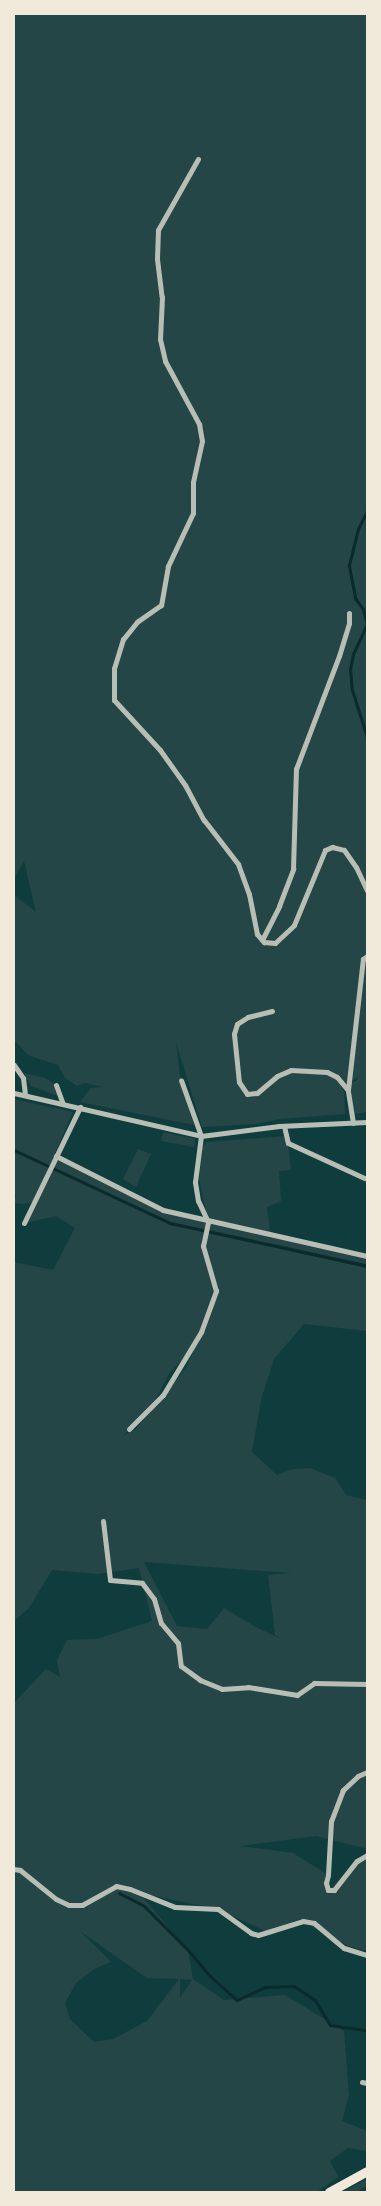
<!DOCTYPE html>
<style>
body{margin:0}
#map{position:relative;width:381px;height:2206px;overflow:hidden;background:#0f3d3e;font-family:Poppins,sans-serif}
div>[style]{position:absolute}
.green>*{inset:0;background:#244646}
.stream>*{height:3px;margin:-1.5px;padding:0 1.5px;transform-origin:1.5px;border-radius:1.5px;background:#0a2a2b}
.minor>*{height:5px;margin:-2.5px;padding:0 2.5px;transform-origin:2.5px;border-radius:2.5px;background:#b8beb3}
.primary>*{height:9px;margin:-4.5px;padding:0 4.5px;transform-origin:4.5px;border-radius:4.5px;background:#f1e9da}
span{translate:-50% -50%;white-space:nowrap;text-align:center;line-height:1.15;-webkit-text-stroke:5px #f1e9da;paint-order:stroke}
.frame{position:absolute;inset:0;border:15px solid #f1e9da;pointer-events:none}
</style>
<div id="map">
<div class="green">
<div style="clip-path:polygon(14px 14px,367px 14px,367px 1112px,353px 1114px,348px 1090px,351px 1083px,357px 1080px,358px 1074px,356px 1079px,341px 1085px,344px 1092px,345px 1114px,280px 1119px,257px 1124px,202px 1127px,176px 1042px,180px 1075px,194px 1125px,80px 1102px,91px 1088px,103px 1087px,86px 1083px,77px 1086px,65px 1078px,58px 1065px,28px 1055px,14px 1040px,14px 895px,36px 912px,24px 861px,14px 878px)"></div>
<div style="clip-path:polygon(24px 1073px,45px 1078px,56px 1085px,58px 1096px,31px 1086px)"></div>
<div style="clip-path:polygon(evenodd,14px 1099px,73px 1112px,55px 1153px,167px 1212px,208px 1222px,199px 1179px,203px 1147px,206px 1142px,287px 1136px,291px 1170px,279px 1171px,281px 1201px,267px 1207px,270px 1233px,211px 1223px,367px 1258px,367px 1264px,161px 1220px,171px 1225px,294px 1250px,291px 1254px,294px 1252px,367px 1268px,367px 1331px,304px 1324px,274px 1359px,261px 1400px,252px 1452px,277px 1475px,293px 1469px,310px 1468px,335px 1478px,346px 1495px,367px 1500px,367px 1849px,316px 1836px,240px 1846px,293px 1853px,328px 1875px,329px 1890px,357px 1861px,367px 1859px,367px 1951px,348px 1946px,303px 1922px,267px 1932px,218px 1909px,139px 1893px,188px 1950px,193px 1979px,224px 2000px,285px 1995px,344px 2031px,349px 2095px,342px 2121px,367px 2131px,367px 2151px,348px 2148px,330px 2161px,338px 2177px,317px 2192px,14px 2192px,14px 1703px,46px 1669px,60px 1677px,57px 1660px,67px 1640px,97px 1639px,152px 1621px,139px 1568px,98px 1574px,52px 1570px,29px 1608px,14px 1621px,14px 1262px,53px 1270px,75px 1228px,56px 1216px,24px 1223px,33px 1202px,23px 1204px,14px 1203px,16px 1194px,14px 1196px,14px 1099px,209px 1313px,187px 1366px,136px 1429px,123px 1436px,152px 1406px,169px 1374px,187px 1354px,209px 1313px,14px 1099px,144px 1562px,291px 1573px,268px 1575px,275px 1635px,281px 1639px,254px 1626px,224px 1608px,207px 1629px,177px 1626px,144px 1562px,14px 1099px,81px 1932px,147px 1978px,179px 1979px,147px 2021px,113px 2039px,94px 2042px,70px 2019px,65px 2003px,76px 1983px,94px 1969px,111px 1962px,81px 1932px,14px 1099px,180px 1979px,192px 1980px,180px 1998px,180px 1979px)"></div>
<div style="clip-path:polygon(163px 1132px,195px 1139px,194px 1147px,161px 1141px)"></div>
<div style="clip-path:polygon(138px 1149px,151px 1154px,136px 1187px,123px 1179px)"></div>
<div style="clip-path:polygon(367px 2179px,367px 2186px,356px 2192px,342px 2192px)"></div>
</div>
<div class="stream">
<div style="left:367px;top:511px;width:20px;rotate:117deg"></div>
<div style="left:358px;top:529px;width:38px;rotate:104deg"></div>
<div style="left:349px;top:566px;width:33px;rotate:79deg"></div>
<div style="left:355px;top:598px;width:14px;rotate:54deg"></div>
<div style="left:363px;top:609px;width:16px;rotate:75deg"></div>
<div style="left:367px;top:624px;width:33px;rotate:115deg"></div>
<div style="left:353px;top:654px;width:15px;rotate:101deg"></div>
<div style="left:350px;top:669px;width:21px;rotate:85deg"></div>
<div style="left:352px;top:690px;width:49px;rotate:72.3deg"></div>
<div style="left:14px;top:1150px;width:172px;rotate:25.1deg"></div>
<div style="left:170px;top:1223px;width:202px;rotate:12.3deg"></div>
<div style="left:119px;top:1893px;width:28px;rotate:27deg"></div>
<div style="left:144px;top:1906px;width:62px;rotate:45deg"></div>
<div style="left:188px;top:1950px;width:34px;rotate:50deg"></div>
<div style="left:210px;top:1976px;width:36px;rotate:42deg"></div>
<div style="left:237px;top:2000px;width:31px;rotate:-25deg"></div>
<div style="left:265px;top:1987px;width:29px;rotate:-2deg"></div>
<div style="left:294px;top:1986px;width:25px;rotate:34deg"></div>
<div style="left:315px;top:2000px;width:29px;rotate:59deg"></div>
<div style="left:330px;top:2025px;width:37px;rotate:8deg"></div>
</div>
<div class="minor">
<div style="left:198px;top:159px;width:81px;rotate:119.4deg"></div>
<div style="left:158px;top:230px;width:29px;rotate:92deg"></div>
<div style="left:157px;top:259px;width:38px;rotate:83deg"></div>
<div style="left:162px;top:297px;width:42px;rotate:92.7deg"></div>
<div style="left:160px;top:339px;width:23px;rotate:77deg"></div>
<div style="left:165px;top:361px;width:72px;rotate:61.6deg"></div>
<div style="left:199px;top:424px;width:17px;rotate:80deg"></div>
<div style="left:202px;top:441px;width:42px;rotate:102.4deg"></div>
<div style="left:193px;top:482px;width:31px;rotate:90deg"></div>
<div style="left:193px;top:513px;width:59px;rotate:115.3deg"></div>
<div style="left:168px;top:566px;width:40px;rotate:100deg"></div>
<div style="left:161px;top:605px;width:29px;rotate:145deg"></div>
<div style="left:137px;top:622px;width:22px;rotate:129deg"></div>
<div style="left:123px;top:639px;width:30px;rotate:107deg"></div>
<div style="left:114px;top:668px;width:32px;rotate:90deg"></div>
<div style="left:114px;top:700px;width:68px;rotate:47.4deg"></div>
<div style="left:160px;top:750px;width:43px;rotate:54.5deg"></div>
<div style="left:185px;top:785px;width:40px;rotate:62deg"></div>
<div style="left:204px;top:820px;width:56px;rotate:52.3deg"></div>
<div style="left:238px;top:864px;width:32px;rotate:70deg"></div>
<div style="left:249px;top:894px;width:41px;rotate:78.7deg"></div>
<div style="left:257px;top:934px;width:11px;rotate:49deg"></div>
<div style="left:264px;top:942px;width:11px;rotate:5deg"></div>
<div style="left:275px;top:943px;width:26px;rotate:-43deg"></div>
<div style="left:294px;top:925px;width:81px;rotate:-67.5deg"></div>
<div style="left:325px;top:850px;width:8px;rotate:-23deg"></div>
<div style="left:332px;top:847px;width:12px;rotate:14deg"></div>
<div style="left:344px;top:850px;width:21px;rotate:55deg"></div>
<div style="left:356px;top:867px;width:26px;rotate:65deg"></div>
<div style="left:262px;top:940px;width:38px;rotate:-63deg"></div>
<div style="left:279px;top:906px;width:40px;rotate:-69deg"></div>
<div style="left:293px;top:869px;width:100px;rotate:-88.3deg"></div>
<div style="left:296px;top:769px;width:121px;rotate:-69.2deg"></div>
<div style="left:339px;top:656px;width:34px;rotate:-73deg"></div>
<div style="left:349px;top:623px;width:10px;rotate:-90deg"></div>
<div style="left:272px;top:1011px;width:25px;rotate:166deg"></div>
<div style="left:248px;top:1017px;width:13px;rotate:148deg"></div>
<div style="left:237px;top:1024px;width:10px;rotate:107deg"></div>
<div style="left:234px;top:1034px;width:48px;rotate:84.1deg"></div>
<div style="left:239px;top:1082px;width:14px;rotate:56deg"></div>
<div style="left:247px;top:1094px;width:10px;rotate:-6deg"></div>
<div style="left:257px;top:1093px;width:26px;rotate:-40deg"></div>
<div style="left:277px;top:1076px;width:15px;rotate:-23deg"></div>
<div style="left:291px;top:1070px;width:36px;rotate:3deg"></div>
<div style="left:327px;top:1072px;width:11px;rotate:27deg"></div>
<div style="left:337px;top:1077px;width:17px;rotate:50deg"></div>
<div style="left:14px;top:1065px;width:16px;rotate:55deg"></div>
<div style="left:23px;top:1078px;width:17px;rotate:83deg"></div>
<div style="left:56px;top:1085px;width:20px;rotate:70deg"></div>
<div style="left:14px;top:1093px;width:192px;rotate:12.9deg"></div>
<div style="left:201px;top:1136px;width:79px;rotate:-7.3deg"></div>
<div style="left:279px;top:1126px;width:88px;rotate:-2.6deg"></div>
<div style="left:353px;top:1123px;width:33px;rotate:-99deg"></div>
<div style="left:348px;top:1090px;width:132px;rotate:-83.5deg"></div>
<div style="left:363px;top:959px;width:5px;rotate:-37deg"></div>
<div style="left:284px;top:1126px;width:17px;rotate:77deg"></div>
<div style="left:288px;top:1143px;width:84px;rotate:24.7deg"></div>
<div style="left:56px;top:1156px;width:120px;rotate:26.8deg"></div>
<div style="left:163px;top:1210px;width:209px;rotate:12.7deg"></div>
<div style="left:24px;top:1223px;width:129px;rotate:-64.2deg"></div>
<div style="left:129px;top:1429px;width:48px;rotate:-45deg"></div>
<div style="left:163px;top:1395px;width:74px;rotate:-58.9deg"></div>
<div style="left:201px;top:1332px;width:44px;rotate:-69.9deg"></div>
<div style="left:216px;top:1291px;width:47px;rotate:-106.1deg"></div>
<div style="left:203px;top:1246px;width:25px;rotate:-78deg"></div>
<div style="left:208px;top:1222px;width:23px;rotate:-115deg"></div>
<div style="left:198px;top:1201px;width:19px;rotate:-99deg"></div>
<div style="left:195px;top:1182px;width:46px;rotate:-82.6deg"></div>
<div style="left:201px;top:1136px;width:59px;rotate:-109.7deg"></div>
<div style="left:103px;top:1521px;width:59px;rotate:83.2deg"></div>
<div style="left:110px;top:1580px;width:32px;rotate:5deg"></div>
<div style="left:142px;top:1583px;width:20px;rotate:53deg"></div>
<div style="left:154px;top:1599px;width:25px;rotate:74deg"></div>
<div style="left:161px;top:1623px;width:26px;rotate:50deg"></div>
<div style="left:178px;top:1643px;width:23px;rotate:83deg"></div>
<div style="left:181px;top:1666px;width:24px;rotate:36deg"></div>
<div style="left:200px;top:1680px;width:24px;rotate:22deg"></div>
<div style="left:222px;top:1689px;width:26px;rotate:-4deg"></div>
<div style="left:248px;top:1687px;width:50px;rotate:9.3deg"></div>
<div style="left:297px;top:1695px;width:21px;rotate:-35deg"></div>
<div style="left:314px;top:1683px;width:53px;rotate:1.1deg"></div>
<div style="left:367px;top:1772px;width:10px;rotate:156deg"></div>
<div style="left:358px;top:1776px;width:21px;rotate:137deg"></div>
<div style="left:343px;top:1790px;width:33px;rotate:111deg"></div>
<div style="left:331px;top:1821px;width:54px;rotate:93.2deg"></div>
<div style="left:328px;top:1875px;width:8px;rotate:104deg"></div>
<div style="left:326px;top:1883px;width:7px;rotate:74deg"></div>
<div style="left:328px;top:1890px;width:6px"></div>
<div style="left:334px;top:1890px;width:37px;rotate:-52deg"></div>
<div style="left:357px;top:1861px;width:12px;rotate:-31deg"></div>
<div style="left:14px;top:1869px;width:6px;rotate:9deg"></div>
<div style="left:20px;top:1870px;width:46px;rotate:38.9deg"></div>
<div style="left:56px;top:1899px;width:14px;rotate:25deg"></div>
<div style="left:69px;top:1905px;width:13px"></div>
<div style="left:82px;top:1905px;width:39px;rotate:-29deg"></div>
<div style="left:116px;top:1886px;width:14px;rotate:12deg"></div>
<div style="left:130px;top:1889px;width:48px;rotate:21.8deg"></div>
<div style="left:175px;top:1907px;width:43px;rotate:2.7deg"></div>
<div style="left:218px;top:1909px;width:41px;rotate:36deg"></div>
<div style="left:251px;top:1933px;width:7px;rotate:16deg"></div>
<div style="left:258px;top:1935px;width:47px;rotate:-17.3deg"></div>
<div style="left:303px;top:1921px;width:11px;rotate:10deg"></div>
<div style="left:314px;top:1923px;width:39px;rotate:40deg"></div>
<div style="left:344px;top:1948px;width:24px;rotate:17deg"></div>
<div style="left:362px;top:2082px;width:5px;rotate:11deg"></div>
</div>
<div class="primary">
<div style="left:329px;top:2192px;width:43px;rotate:-28.9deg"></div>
</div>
<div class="frame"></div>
</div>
